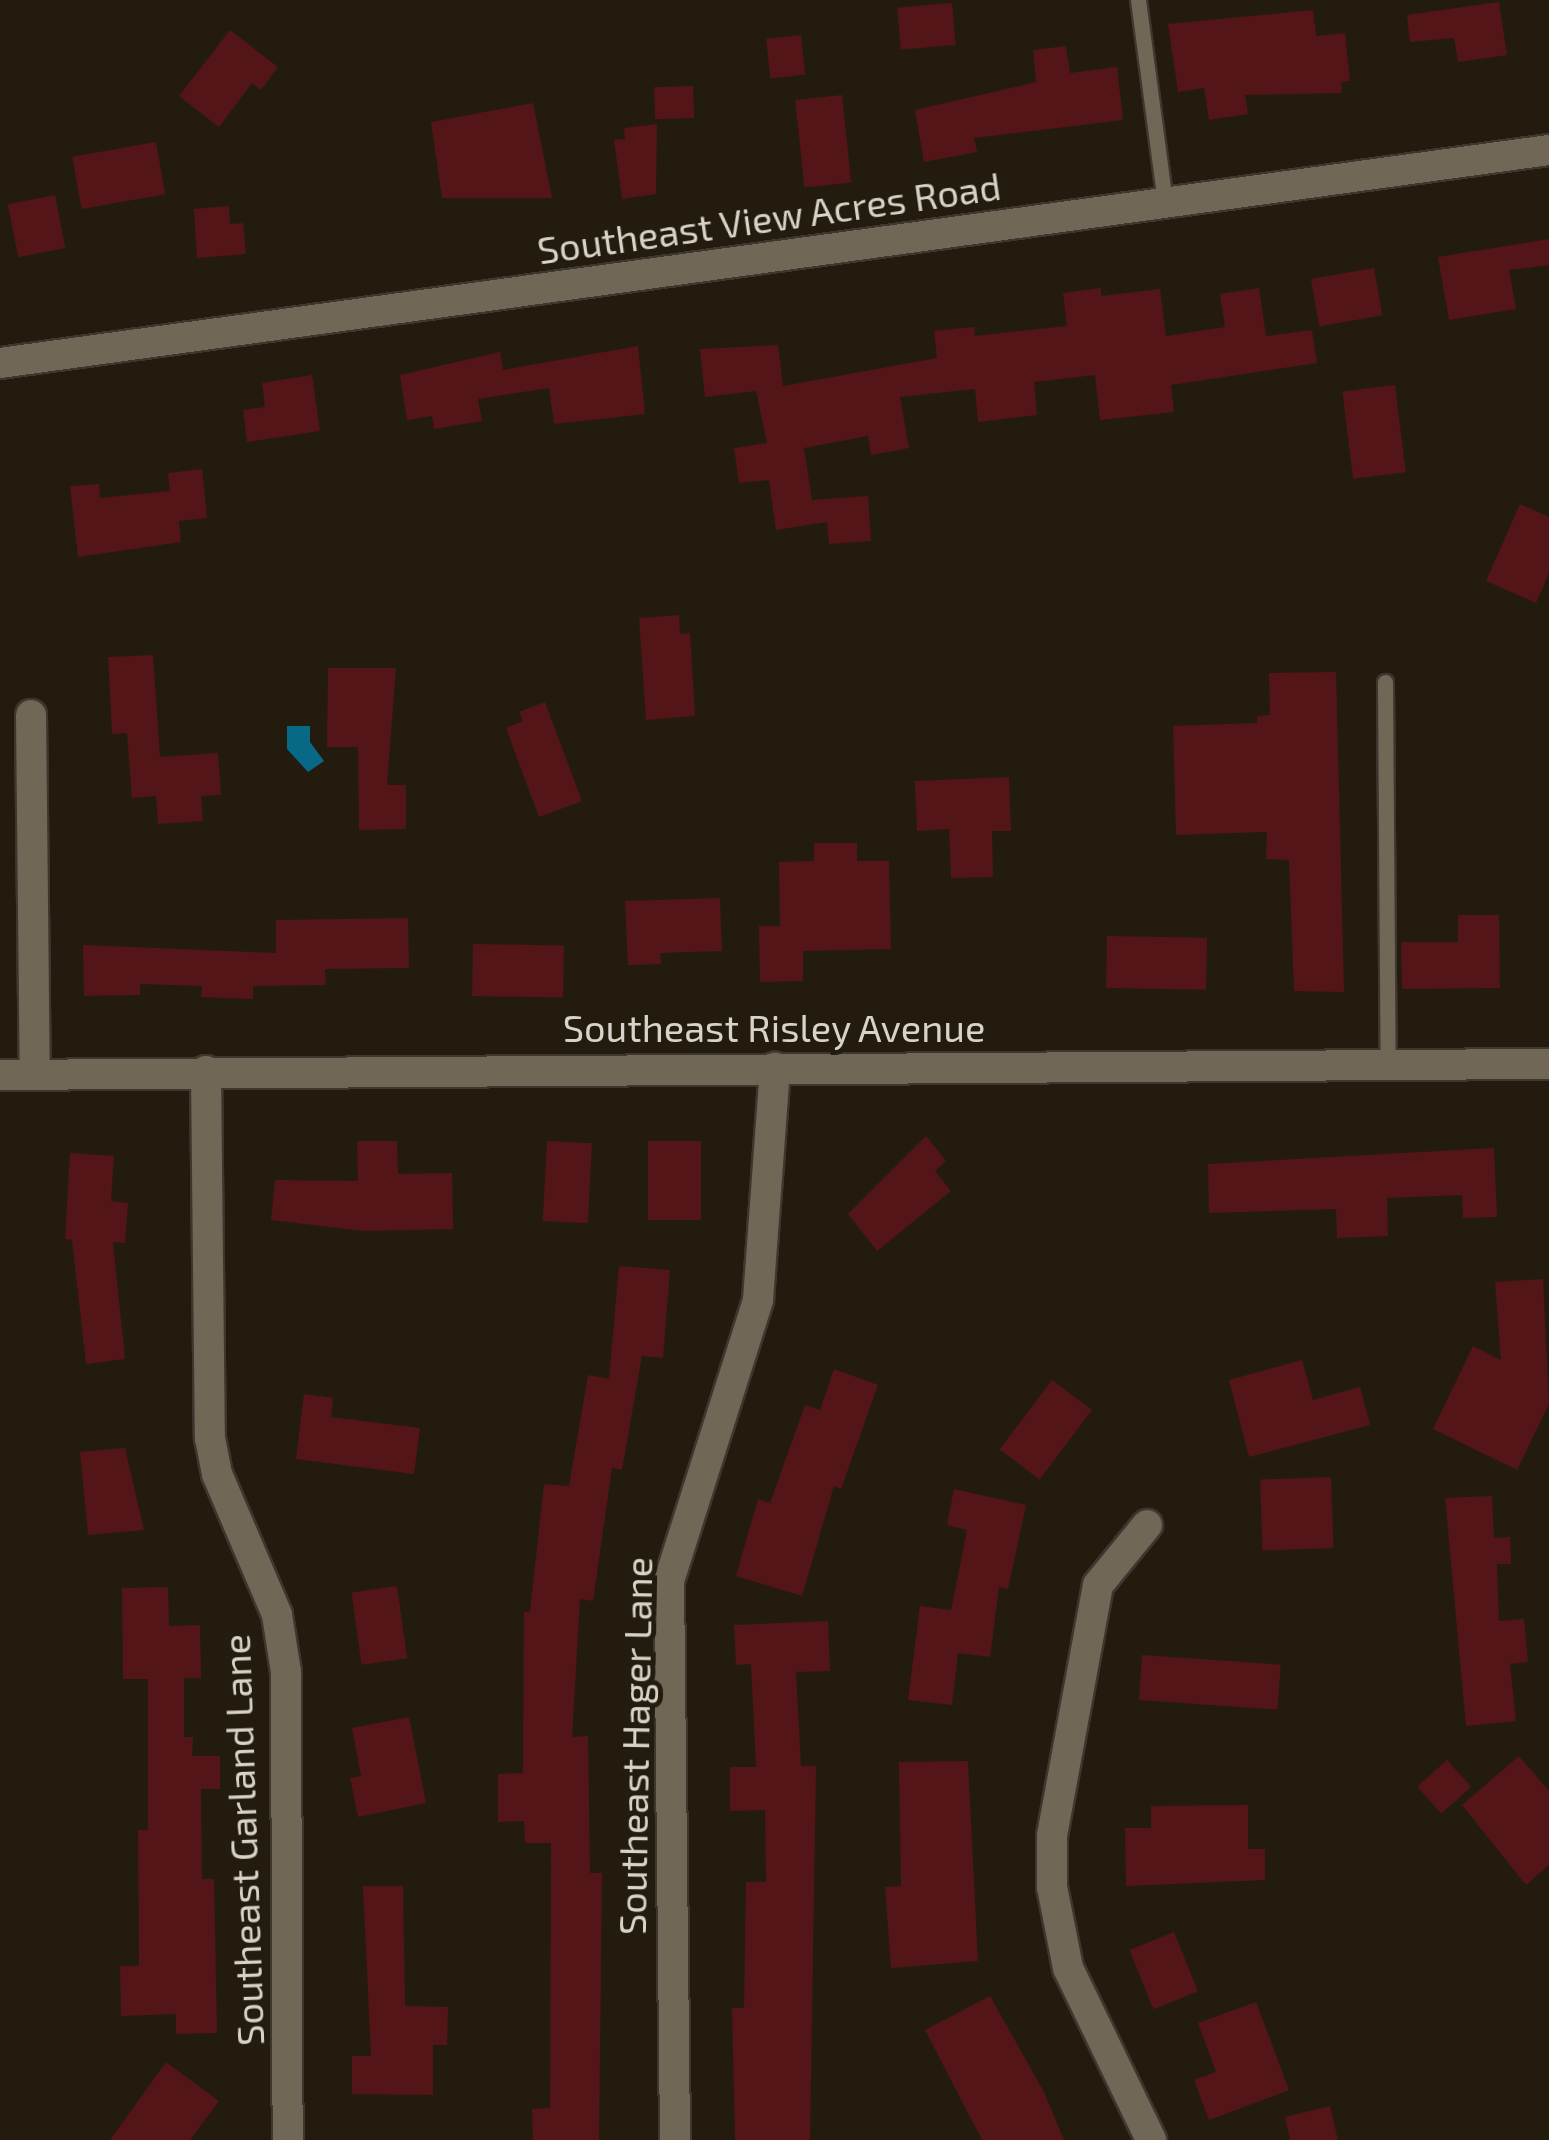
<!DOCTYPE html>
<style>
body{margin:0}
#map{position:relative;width:1549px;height:2140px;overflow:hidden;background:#231c0e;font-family:"Exo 2",sans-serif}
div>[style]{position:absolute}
.water>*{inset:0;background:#086987}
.building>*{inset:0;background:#531518;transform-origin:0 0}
.roads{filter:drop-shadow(2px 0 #3e3730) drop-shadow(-2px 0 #3e3730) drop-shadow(0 2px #3e3730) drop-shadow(0 -2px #3e3730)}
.lane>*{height:15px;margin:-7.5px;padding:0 7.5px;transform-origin:7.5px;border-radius:7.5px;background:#706757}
.street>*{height:30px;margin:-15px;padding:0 15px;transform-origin:15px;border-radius:15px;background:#706757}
span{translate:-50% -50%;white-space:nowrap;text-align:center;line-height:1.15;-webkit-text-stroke:10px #231c0e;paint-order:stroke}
.street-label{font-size:38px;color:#d8d3ca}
</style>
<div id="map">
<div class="water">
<div style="clip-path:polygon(287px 726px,310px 726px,310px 742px,324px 761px,308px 772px,287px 749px)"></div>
</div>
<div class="building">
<div style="clip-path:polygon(1499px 2px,1507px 55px,1458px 62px,1454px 38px,1410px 42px,1407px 15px)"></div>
<div style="left:952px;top:3px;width:42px;height:55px;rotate:85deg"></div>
<div style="clip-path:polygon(1313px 10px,1316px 36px,1345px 33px,1350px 81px,1341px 82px,1342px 93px,1245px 95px,1248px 114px,1209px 120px,1204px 88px,1178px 92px,1168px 24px)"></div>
<div style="clip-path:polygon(230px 30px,278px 67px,261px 90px,252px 83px,219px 127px,179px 96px)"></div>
<div style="left:801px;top:35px;width:40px;height:35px;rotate:84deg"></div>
<div style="clip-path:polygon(1066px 46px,1070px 73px,1117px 67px,1123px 120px,974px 138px,977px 152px,924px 162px,915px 110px,1036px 82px,1033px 50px)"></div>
<div style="left:693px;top:86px;width:32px;height:39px;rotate:88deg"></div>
<div style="left:842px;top:95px;width:88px;height:47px;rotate:84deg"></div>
<div style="clip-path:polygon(533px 103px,552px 198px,442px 198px,431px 122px)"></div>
<div style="clip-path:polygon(657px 124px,656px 194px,622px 199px,614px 140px,625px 139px,624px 128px)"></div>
<div style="left:156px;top:142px;width:53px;height:85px;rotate:80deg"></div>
<div style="left:55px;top:195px;width:54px;height:48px;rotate:79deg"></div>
<div style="clip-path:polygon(229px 206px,230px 224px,243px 223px,246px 254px,197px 258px,194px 209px)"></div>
<div style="clip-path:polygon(1549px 239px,1549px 265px,1509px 270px,1516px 309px,1449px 320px,1438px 257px)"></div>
<div style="left:1374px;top:268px;width:48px;height:64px;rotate:80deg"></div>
<div style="clip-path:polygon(1101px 288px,1101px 296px,1160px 289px,1166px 336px,1225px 327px,1220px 294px,1259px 288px,1266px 336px,1312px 330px,1317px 363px,1171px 385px,1174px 412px,1100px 420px,1095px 375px,1034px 382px,1037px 415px,978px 422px,975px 389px,900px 397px,909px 448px,871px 455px,868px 436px,804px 448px,812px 500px,868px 496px,871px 541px,829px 544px,827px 522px,776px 530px,769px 480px,739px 483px,734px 448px,767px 443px,756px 391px,705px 397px,700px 349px,778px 345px,783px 386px,937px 358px,934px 331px,974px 327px,975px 336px,1067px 326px,1063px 293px)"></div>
<div style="clip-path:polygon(638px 346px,645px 414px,554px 424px,549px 388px,478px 399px,482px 421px,434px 429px,432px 416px,407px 420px,400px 375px,500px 352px,503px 370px)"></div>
<div style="clip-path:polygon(312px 375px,320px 431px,247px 442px,243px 410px,265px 407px,262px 383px)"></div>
<div style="left:1395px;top:385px;width:88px;height:53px;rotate:83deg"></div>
<div style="clip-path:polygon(202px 469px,207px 518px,179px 521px,181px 542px,78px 557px,70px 486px,99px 484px,100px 498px,170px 491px,168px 473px)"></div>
<div style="clip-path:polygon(1520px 504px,1549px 517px,1549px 573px,1536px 603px,1486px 581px)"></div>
<div style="clip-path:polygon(679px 615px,680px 634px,690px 633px,695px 716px,646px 720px,639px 618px)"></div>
<div style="clip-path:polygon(153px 655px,160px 757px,218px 753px,221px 795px,201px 796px,203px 821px,158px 824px,156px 796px,132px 798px,127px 733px,112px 734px,108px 657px)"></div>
<div style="clip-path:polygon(328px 668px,396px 668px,387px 785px,406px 785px,406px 829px,359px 830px,358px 747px,327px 747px)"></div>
<div style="clip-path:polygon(1336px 672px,1344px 992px,1294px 991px,1289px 860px,1266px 859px,1267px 832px,1176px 835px,1173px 726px,1257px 723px,1257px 716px,1270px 715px,1269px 673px)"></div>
<div style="clip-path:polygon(545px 702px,582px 801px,539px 817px,506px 728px,523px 721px,519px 712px)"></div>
<div style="clip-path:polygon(1009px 777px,1011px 831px,992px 831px,993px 877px,951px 878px,949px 829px,917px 831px,915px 781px)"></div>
<div style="clip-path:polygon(814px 843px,857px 843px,857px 861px,889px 861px,891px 949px,803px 951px,803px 981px,760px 982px,759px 926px,780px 926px,779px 862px,814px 861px)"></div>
<div style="clip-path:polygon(720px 898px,722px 951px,660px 953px,661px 964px,628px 965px,625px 901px)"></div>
<div style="clip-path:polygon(1458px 915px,1499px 915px,1500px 988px,1402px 989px,1401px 942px,1458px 942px)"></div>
<div style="clip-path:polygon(408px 918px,409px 968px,325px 969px,326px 985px,253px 986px,253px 999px,201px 997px,202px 986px,140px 984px,140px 995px,84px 996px,83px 945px,276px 953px,276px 920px)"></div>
<div style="left:1107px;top:936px;width:100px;height:52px;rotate:1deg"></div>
<div style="left:473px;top:944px;width:91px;height:52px;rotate:1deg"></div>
<div style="clip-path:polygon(926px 1136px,946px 1161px,935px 1171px,951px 1191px,877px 1251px,848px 1214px)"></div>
<div style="clip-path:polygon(357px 1141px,397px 1141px,398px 1174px,452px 1173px,453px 1229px,364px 1231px,271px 1220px,275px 1180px,358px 1181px)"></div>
<div style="left:547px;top:1141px;width:45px;height:80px;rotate:3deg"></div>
<div style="left:648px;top:1141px;width:53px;height:79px"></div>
<div style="clip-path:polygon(1494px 1148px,1497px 1217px,1463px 1218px,1462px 1195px,1387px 1198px,1388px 1236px,1337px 1238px,1336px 1209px,1209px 1213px,1208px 1164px)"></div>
<div style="clip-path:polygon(70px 1153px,114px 1156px,111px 1201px,128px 1203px,125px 1243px,113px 1242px,125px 1359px,86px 1364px,72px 1240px,65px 1239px)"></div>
<div style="clip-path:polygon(619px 1266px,670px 1270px,663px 1358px,642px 1356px,622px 1470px,612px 1468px,593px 1601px,580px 1599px,572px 1737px,588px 1736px,590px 1873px,602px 1873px,599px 2140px,533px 2140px,532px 2109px,550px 2108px,551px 1843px,525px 1843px,524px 1821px,498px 1822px,498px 1774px,523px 1773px,524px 1612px,530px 1612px,544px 1484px,569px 1486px,588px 1375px,609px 1379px)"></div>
<div style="clip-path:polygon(1543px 1279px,1549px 1404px,1517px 1470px,1433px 1429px,1473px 1346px,1501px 1360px,1495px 1282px)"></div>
<div style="clip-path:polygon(1302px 1360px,1313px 1400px,1360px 1387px,1370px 1425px,1249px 1457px,1229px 1380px)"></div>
<div style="clip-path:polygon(834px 1369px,878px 1385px,841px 1489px,834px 1486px,802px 1596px,736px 1576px,758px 1499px,770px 1503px,805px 1405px,820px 1410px)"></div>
<div style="left:1052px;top:1380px;width:50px;height:87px;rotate:37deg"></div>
<div style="clip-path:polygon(304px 1394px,333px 1398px,331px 1417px,420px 1428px,414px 1474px,296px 1459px)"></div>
<div style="clip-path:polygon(125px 1448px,144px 1530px,88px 1535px,80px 1452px)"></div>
<div style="left:1331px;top:1477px;width:71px;height:71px;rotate:88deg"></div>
<div style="clip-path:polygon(954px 1489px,1026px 1505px,1008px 1589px,999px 1587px,990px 1657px,958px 1653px,952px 1705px,908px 1700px,920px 1606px,951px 1610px,967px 1530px,947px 1525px)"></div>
<div style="clip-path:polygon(1492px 1496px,1494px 1538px,1510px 1537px,1511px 1564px,1497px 1564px,1499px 1621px,1524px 1619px,1528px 1662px,1510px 1664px,1516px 1721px,1466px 1726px,1445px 1498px)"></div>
<div style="left:397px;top:1586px;width:73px;height:46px;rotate:82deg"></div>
<div style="clip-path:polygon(168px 1587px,169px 1626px,200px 1625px,201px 1678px,184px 1678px,184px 1737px,193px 1737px,192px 1756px,220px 1756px,220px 1789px,201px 1789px,202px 1879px,214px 1879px,217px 2033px,176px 2034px,176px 2014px,121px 2016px,120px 1966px,139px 1966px,138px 1830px,148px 1830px,148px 1679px,123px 1679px,122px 1588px)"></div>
<div style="clip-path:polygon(828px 1621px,830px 1671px,796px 1672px,801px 1766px,816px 1766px,810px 2140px,735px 2140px,732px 2008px,744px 2008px,746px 1882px,766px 1882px,765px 1810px,730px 1811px,730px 1767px,756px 1767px,751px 1664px,736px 1665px,734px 1625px)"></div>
<div style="left:1142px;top:1655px;width:139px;height:45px;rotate:4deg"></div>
<div style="clip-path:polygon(409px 1717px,426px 1803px,358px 1817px,350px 1778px,361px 1776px,352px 1728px)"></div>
<div style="clip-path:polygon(1519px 1756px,1549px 1791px,1549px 1865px,1526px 1885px,1462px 1805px)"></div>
<div style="left:1447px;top:1760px;width:36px;height:40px;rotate:48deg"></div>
<div style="clip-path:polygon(968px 1761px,978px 1961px,891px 1968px,885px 1887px,901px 1886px,899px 1762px)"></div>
<div style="clip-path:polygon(1248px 1805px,1248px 1849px,1265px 1849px,1265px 1880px,1126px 1886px,1125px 1828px,1151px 1828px,1151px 1806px)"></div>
<div style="clip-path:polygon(363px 1886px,403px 1886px,405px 2006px,448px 2007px,447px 2045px,433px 2045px,433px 2095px,352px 2094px,352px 2056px,371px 2056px)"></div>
<div style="left:1174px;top:1932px;width:64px;height:48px;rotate:68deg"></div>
<div style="clip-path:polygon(990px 1996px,1044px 2092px,1064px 2140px,982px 2140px,925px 2030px)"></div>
<div style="clip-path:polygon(1256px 2002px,1289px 2090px,1209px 2120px,1194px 2080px,1216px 2072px,1198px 2023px)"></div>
<div style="clip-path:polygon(166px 2062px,219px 2101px,190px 2140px,110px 2140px)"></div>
<div style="clip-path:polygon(1330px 2106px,1338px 2140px,1290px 2140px,1285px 2117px)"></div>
</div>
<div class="roads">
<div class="lane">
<div style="left:1138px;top:0;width:205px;rotate:82.4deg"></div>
<div style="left:1385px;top:682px;width:383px;rotate:89.6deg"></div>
</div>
<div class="street">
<div style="left:0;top:363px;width:1564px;rotate:-7.83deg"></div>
<div style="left:31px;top:715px;width:359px;rotate:89.4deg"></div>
<div style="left:206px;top:1071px;width:367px;rotate:89.4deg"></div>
<div style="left:210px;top:1438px;width:37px;rotate:79deg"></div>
<div style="left:217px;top:1474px;width:153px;rotate:66.9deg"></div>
<div style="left:277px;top:1615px;width:58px;rotate:81deg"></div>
<div style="left:286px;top:1672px;width:468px;rotate:89.8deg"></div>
<div style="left:0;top:1075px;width:1549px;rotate:-0.41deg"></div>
<div style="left:1147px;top:1525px;width:77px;rotate:129.2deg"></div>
<div style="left:1098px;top:1585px;width:255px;rotate:100.4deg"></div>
<div style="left:1052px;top:1836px;width:51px;rotate:90deg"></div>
<div style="left:1052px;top:1887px;width:83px;rotate:78.8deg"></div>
<div style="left:1068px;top:1968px;width:191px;rotate:64.2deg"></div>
<div style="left:675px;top:2140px;width:559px;rotate:-90.61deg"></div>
<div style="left:669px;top:1581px;width:295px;rotate:-72.4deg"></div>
<div style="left:758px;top:1300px;width:233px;rotate:-85.8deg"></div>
</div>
</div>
<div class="street-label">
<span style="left:769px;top:218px;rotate:-8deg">Southeast View Acres Road</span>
<span style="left:774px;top:1028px">Southeast Risley Avenue</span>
<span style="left:635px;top:1746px;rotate:-89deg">Southeast Hager Lane</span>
<span style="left:243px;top:1840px;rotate:-92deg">Southeast Garland Lane</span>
</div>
</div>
